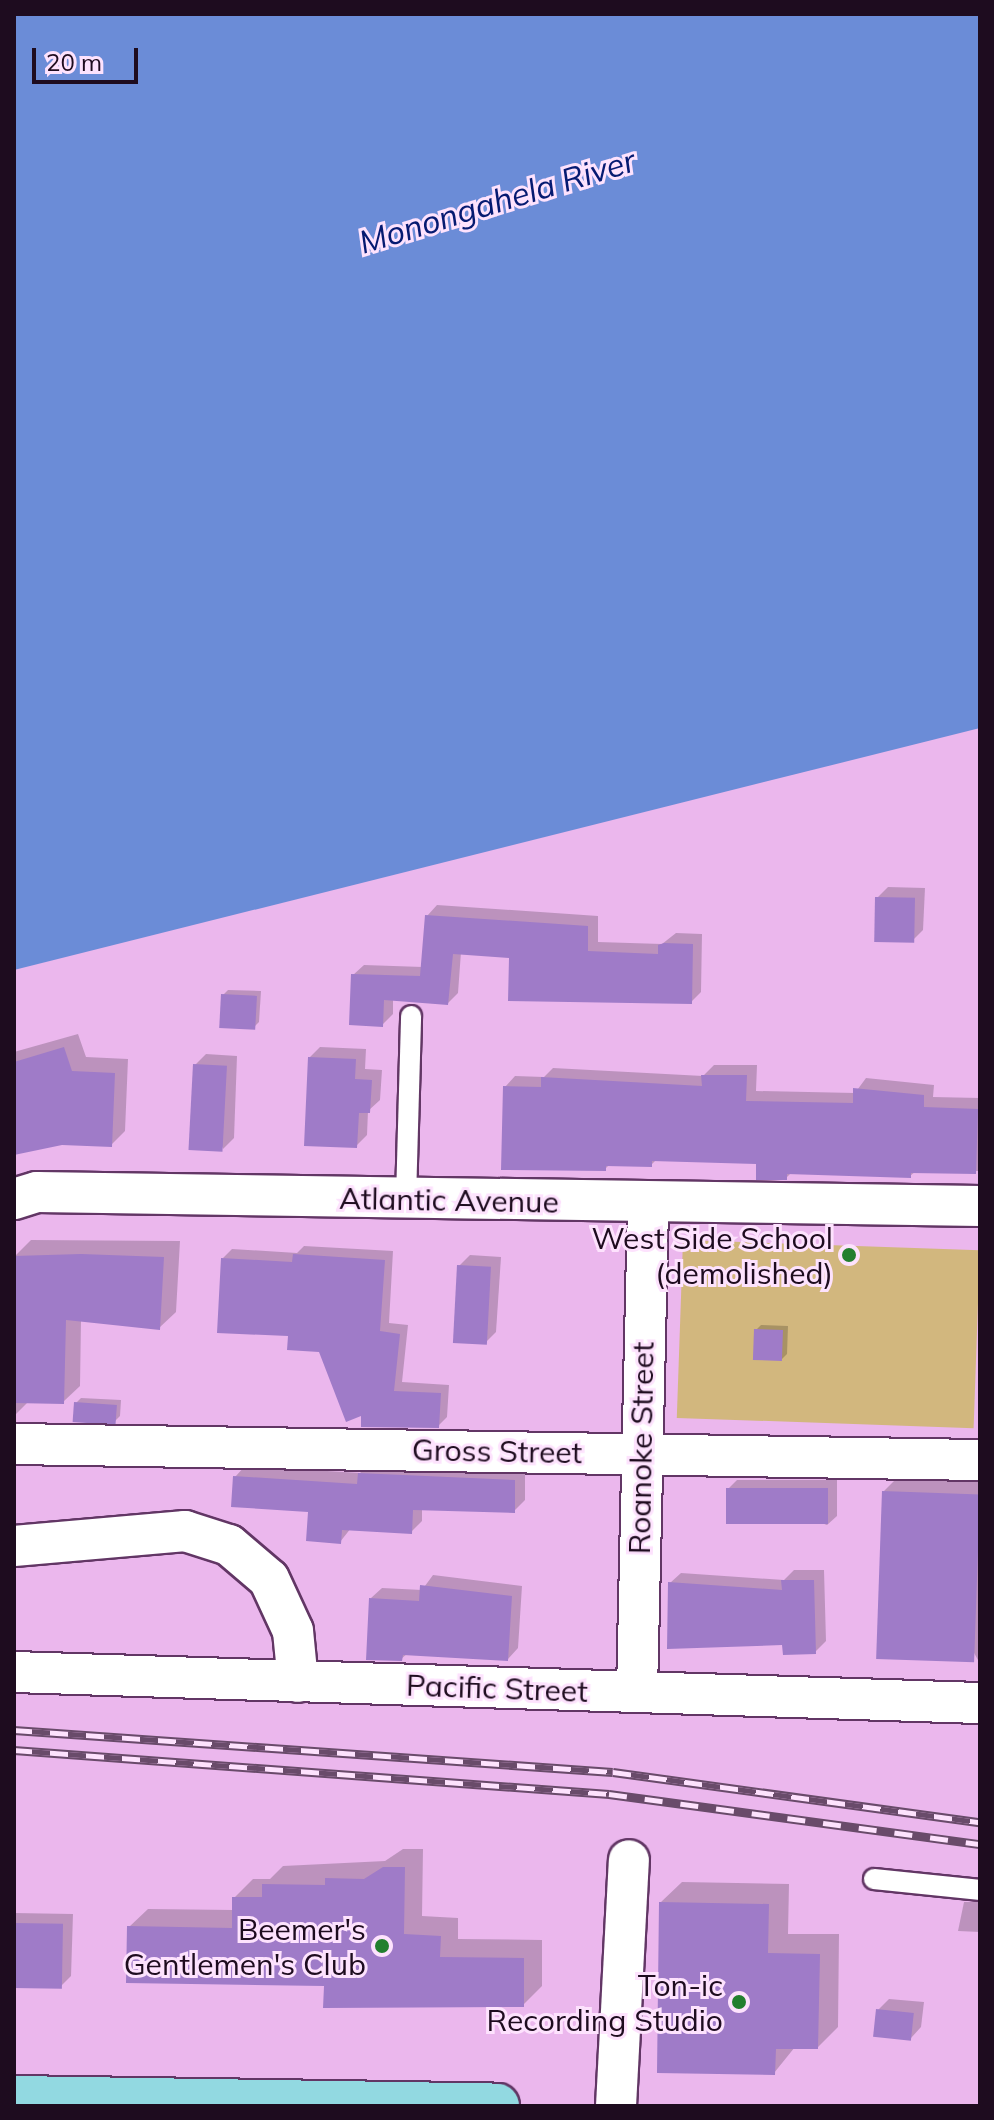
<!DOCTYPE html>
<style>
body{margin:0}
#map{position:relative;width:994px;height:2120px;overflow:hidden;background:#ebb7ed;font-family:Mulish,sans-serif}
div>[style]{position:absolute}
.green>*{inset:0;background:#d2b77e;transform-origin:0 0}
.water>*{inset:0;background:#6b8cd7}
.shadow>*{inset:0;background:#0003}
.building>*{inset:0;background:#9f7bc8;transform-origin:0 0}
.roads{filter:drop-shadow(2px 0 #623665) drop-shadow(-2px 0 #623665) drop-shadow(0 2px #623665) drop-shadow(0 -2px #623665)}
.lane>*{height:20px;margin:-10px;padding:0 10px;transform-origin:10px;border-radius:10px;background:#fff}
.street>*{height:40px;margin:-20px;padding:0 20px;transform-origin:20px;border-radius:20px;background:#fff}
.primary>*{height:44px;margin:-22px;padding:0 22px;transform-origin:22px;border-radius:22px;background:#92d9e1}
.rail>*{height:9px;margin-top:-4.5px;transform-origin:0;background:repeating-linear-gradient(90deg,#fde2fd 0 18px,#694b6a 0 36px);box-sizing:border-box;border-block:2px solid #694b6a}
.dots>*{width:22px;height:22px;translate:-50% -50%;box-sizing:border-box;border:4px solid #fde2fd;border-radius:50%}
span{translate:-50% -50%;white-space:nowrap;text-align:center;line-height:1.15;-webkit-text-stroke:6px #fde2fd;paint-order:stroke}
.street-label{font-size:30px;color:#1e0c1f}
.poi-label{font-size:30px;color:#1e0c1f}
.right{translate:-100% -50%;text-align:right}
.water-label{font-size:32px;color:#051a71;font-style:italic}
.frame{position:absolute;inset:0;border:16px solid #1e0c1f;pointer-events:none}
.scale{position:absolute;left:32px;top:48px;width:106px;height:36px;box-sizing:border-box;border:4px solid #1e0c1f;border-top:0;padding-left:10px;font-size:24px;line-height:28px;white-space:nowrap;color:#1e0c1f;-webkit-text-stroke:6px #fde2fd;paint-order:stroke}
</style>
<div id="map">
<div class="green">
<div style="left:683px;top:1240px;width:297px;height:178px;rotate:2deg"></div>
</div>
<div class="water">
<div style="clip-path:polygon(14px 14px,980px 14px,980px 728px,14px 970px)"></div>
</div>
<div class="shadow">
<div style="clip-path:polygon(888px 887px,925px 888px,923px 930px,912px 941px,877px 898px)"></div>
<div style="clip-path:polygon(437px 905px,598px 916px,598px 942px,662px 944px,676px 933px,702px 934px,701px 992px,691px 1002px,511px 956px,461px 952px,458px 993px,448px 1003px,393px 999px,393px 1014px,382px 1025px,353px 975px,364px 965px,423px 967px,427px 916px)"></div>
<div style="clip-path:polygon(228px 990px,261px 991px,259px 1022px,254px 1027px,223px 995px)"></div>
<div style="clip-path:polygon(78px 1034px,86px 1057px,128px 1059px,125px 1131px,111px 1145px,62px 1143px,14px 1153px,14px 1052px)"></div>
<div style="clip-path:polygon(320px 1047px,366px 1049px,365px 1069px,382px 1070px,380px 1100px,368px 1111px,367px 1135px,356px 1146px,309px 1058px)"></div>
<div style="clip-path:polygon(206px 1054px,237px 1056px,234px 1138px,223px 1149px,195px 1065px)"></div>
<div style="clip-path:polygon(714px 1065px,757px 1065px,756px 1091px,855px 1093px,866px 1078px,934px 1085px,933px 1097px,980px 1098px,980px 1171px,916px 1171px,910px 1176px,792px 1172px,786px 1178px,758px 1162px,657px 1159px,651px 1165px,610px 1164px,605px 1169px,505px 1087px,515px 1076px,544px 1077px,553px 1068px,703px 1076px)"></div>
<div style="clip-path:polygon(31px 1240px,180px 1241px,176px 1312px,159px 1328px,81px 1319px,80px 1386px,63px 1402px,27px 1403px,14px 1416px,14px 1257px)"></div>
<div style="clip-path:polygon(304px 1246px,393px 1251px,389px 1323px,408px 1325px,402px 1382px,449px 1385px,447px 1417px,438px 1426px,364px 1413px,321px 1351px,290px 1334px,223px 1258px,232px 1249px,297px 1253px)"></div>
<div style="clip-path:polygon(470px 1255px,501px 1257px,496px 1332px,486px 1342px,459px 1266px)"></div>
<div style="clip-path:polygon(761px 1325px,788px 1326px,787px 1354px,782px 1359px,756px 1330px)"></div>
<div style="clip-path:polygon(81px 1398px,121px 1400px,120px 1416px,115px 1421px,76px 1403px)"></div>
<div style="clip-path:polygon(371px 1463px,525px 1470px,525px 1500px,514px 1511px,422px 1508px,422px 1521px,411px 1532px,351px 1528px,340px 1542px,310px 1510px,235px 1477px,245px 1466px,360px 1473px)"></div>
<div style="clip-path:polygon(900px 1475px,980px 1478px,978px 1660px,884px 1491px)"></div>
<div style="clip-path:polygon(737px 1480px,837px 1480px,837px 1516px,827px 1525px,728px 1489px)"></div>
<div style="clip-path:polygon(794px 1570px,824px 1570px,826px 1641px,815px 1652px,670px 1583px,681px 1573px,784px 1580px)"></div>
<div style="clip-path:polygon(433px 1575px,522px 1586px,518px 1648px,508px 1659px,408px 1653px,401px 1659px,371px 1598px,382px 1588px,422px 1590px)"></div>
<div style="clip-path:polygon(403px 1849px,423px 1849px,422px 1916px,458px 1918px,458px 1939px,542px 1940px,542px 1986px,523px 2005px,326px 1984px,129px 1927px,148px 1909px,234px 1910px,234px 1898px,253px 1879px,270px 1879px,283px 1866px,385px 1861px)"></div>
<div style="clip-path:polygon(682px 1882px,789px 1884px,788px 1934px,839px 1934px,838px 2027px,818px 2047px,795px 2047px,774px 2073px,661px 1902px)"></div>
<div style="clip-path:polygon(964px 1902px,980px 1902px,980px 1932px,958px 1931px)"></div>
<div style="clip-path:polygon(14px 1913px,73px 1914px,71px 1976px,61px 1986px,14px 1985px)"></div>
<div style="clip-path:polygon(889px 1999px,924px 2002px,921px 2027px,911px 2038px,878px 2010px)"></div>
</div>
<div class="building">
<div style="left:875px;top:897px;width:40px;height:45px;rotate:1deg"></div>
<div style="clip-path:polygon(425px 915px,588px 926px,588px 951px,658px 954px,658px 945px,664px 943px,693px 944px,692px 1004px,508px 1001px,509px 958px,453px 954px,448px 1005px,384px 1000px,383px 1027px,349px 1025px,351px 974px,420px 976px)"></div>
<div style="left:221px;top:994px;width:36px;height:34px;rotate:3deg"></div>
<div style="clip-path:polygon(64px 1047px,72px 1071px,115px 1073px,112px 1147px,62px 1145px,14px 1155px,14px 1062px)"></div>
<div style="clip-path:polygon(308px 1057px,356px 1059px,355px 1079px,372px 1080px,370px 1113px,359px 1113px,357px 1148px,304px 1146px)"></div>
<div style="left:193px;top:1064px;width:34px;height:86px;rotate:3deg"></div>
<div style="clip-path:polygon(701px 1075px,747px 1075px,746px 1101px,853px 1103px,853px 1088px,924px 1095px,924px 1107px,978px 1109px,976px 1174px,911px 1173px,911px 1178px,787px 1174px,787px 1180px,756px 1180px,756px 1164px,652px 1161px,652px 1167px,606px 1166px,606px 1171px,501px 1170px,503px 1086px,541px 1087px,541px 1077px,702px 1086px)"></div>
<div style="clip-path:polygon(81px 1254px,164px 1257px,160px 1330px,66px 1320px,64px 1404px,14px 1403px,14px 1256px)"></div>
<div style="clip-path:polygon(293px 1254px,385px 1260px,380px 1331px,400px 1334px,394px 1391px,441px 1393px,439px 1428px,361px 1427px,361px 1416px,346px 1422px,319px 1352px,287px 1350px,288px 1336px,217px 1333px,221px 1258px,292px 1262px)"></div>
<div style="left:457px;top:1265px;width:34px;height:78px;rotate:3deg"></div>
<div style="left:754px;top:1329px;width:29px;height:31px;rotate:2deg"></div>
<div style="left:74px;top:1402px;width:43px;height:20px;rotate:4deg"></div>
<div style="clip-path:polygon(358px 1473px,515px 1480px,515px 1513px,413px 1510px,412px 1534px,342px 1530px,341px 1544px,306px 1541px,308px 1512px,231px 1507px,233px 1476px,357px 1484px)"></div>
<div style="left:726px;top:1488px;width:102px;height:36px"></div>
<div style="left:882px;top:1491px;width:98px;height:168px;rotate:2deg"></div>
<div style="clip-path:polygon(781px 1580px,814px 1580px,816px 1654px,783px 1655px,782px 1645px,667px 1649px,668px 1582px,782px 1590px)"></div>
<div style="clip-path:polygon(420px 1585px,512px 1596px,508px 1661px,403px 1655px,402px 1661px,366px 1660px,369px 1598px,419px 1601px)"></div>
<div style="clip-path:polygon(383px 1867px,405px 1867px,404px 1934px,441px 1936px,440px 1957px,524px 1958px,524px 2007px,323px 2008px,324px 1986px,126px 1983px,127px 1926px,232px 1928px,232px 1897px,262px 1897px,262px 1884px,325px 1885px,325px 1878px,364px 1879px)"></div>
<div style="clip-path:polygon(659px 1902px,769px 1904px,768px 1953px,820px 1954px,818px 2049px,776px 2049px,775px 2075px,657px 2073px)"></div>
<div style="left:14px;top:1923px;width:49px;height:65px;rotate:1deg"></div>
<div style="left:876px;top:2009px;width:38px;height:28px;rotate:6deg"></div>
</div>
<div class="roads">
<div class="lane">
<div style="left:406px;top:1199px;width:183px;rotate:-88.4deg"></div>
<div style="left:874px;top:1879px;width:107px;rotate:5.9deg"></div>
</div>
<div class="street">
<div style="left:14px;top:1199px;width:24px;rotate:-17deg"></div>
<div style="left:37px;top:1192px;width:943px;rotate:0.85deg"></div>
<div style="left:14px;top:1444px;width:966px;rotate:0.95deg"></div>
<div style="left:14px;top:1546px;width:172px;rotate:-5deg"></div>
<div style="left:185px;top:1531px;width:46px;rotate:17.7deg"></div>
<div style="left:229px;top:1545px;width:52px;rotate:40.4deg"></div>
<div style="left:269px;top:1579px;width:57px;rotate:65.2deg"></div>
<div style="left:293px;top:1631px;width:51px;rotate:84.4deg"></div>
<div style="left:14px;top:1672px;width:966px;rotate:1.84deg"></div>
<div style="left:637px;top:1692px;width:488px;rotate:-88.7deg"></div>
<div style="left:616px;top:2106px;width:246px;rotate:-87deg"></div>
</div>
<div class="primary">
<div style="left:14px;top:2098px;width:483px;rotate:0.9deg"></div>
</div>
</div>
<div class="rail">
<div style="left:14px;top:1730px;width:600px;rotate:4.01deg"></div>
<div style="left:613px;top:1772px;width:370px;rotate:7.8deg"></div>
<div style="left:14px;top:1750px;width:597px;rotate:4.23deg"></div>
<div style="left:609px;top:1794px;width:374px;rotate:7.7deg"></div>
</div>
<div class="dots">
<div style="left:849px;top:1255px;background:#237f2f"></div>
<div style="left:382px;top:1946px;background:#237f2f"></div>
<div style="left:739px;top:2002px;background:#237f2f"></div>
</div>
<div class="street-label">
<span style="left:449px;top:1200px;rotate:1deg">Atlantic Avenue</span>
<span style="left:641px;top:1448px;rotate:-89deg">Roanoke Street</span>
<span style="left:497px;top:1451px;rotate:1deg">Gross Street</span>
<span style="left:497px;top:1688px;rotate:2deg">Pacific Street</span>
</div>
<div class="poi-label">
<span class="right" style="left:833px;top:1255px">West Side School<br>(demolished)</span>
<span class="right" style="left:366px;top:1946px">Beemer's<br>Gentlemen's Club</span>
<span class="right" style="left:723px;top:2002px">Ton-ic<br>Recording Studio</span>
</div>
<div class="water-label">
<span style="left:497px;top:201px;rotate:-17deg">Monongahela River</span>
</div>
<div class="frame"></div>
<div class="scale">20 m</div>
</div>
